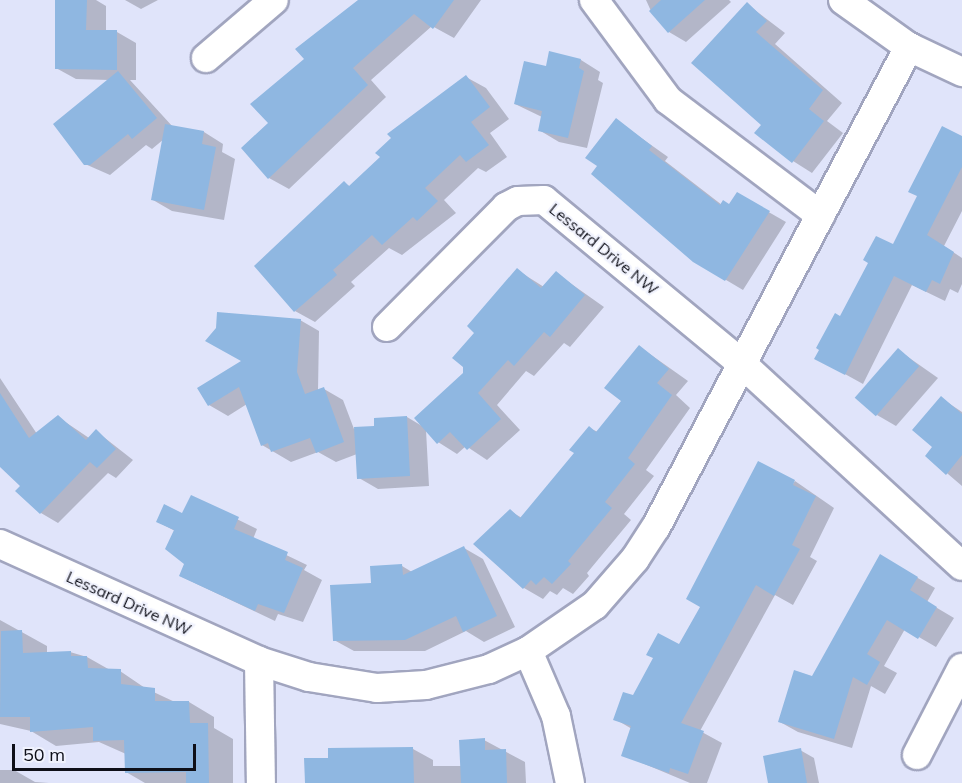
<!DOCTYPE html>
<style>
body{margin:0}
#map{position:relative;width:962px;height:783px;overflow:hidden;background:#e0e4fa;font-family:Mulish,sans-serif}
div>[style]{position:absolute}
.shadow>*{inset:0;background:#0003}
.building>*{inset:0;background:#8fb7e1;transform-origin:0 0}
.roads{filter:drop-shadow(2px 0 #a1a5bf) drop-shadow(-2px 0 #a1a5bf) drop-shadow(0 2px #a1a5bf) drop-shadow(0 -2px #a1a5bf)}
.minor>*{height:28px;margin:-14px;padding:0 14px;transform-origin:14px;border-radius:14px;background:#fff}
span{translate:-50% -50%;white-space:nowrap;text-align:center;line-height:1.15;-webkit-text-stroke:4.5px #f0f2fd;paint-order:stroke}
.street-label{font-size:16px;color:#0e0f18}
.scale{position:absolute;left:12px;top:744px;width:184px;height:27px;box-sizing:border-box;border:3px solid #0e0f18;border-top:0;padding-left:8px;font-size:18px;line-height:21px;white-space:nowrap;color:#0e0f18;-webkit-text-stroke:4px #f0f2fd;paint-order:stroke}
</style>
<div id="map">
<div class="shadow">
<div style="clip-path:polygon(56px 0,96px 0,106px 6px,106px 32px,117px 32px,136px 43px,136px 80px,130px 80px,173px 127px,204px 132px,223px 144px,222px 152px,235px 159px,224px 220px,172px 211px,153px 200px,164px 139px,152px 149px,146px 145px,110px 175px,85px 164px,109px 80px,76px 79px,56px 68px)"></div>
<div style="clip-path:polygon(125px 0,158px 0,141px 9px)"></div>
<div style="clip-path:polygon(360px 0,481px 0,454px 38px,432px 26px,371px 80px,386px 97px,289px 189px,269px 178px,243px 148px,270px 124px,307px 59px,297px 49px)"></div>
<div style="clip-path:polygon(646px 0,729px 0,731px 2px,686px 42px,669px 32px,651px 11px)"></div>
<div style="clip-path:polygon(747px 4px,785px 33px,775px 44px,842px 103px,827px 121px,843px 133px,812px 173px,793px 161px,763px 125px)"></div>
<div style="clip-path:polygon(581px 60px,600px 72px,598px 80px,603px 83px,587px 148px,559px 142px,539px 130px,542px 117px,515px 104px,547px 68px)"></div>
<div style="clip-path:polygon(466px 77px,486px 88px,509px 119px,490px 133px,507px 157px,486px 172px,478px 168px,444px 200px,456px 213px,402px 255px,389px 248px,351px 282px,355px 286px,315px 322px,295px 311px,344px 183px,351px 187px)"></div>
<div style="clip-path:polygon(616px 120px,668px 157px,665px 161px,722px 205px,730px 206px,737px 194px,786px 222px,743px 290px,694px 261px,599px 166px)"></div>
<div style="clip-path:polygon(962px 138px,962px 211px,944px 246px,962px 258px,962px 284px,958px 293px,950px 289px,945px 301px,912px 285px,863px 384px,834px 368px,841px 318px,894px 246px)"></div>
<div style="clip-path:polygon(517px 270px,544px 287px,556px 273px,604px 307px,570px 347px,564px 343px,534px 376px,526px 371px,497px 405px,520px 430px,487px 460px,466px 446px,457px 454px,438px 442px,426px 430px,429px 486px,378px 489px,359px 478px,357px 454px,336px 462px,318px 452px,291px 462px,262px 445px,247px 404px,228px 416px,209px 405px,244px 361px,300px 320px,319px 331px,318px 391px,324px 389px,343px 400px,354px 429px,376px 428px,407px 417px,422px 426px,465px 374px,477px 333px)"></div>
<div style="clip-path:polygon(640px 347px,688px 381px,676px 395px,690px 408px,646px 470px,654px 476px,624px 514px,631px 520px,587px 573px,589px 576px,573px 594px,563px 588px,557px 595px,550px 591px,543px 599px,524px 588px,510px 511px,522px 518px,576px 453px,589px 428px,598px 432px,623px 400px)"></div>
<div style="clip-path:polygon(898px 350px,938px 378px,896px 426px,877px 415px)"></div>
<div style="clip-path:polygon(0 378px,37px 434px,58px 417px,89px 438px,96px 431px,133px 460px,116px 478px,108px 473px,58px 523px,41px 513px,22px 486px,0 465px)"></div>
<div style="clip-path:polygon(941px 398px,962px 412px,962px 486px,927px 456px,935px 447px)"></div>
<div style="clip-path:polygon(795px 481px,834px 508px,810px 557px,817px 561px,793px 605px,775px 595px,700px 731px,722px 743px,707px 783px,690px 783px,623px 755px,632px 729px,615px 719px,680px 646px)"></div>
<div style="clip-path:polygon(192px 497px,257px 529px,253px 539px,307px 565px,304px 570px,322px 580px,303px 622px,278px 614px,275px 621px,180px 576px,186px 563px,175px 531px,158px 522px,183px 514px)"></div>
<div style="clip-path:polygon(464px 548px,483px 559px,515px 627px,484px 642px,466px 631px,425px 651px,354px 651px,334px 640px,372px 584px,402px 566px,412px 572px)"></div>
<div style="clip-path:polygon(880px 556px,935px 588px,927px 602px,954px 618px,936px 647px,905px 629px,884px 666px,897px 673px,885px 694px,871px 686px,852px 748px,798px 732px,780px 722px,813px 678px)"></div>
<div style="clip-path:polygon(0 620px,47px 646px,47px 653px,70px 652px,87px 657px,110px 670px,120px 671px,145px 688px,177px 703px,189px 702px,214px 717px,214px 728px,233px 739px,233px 783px,145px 783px,126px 772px,126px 754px,99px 742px,56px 746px,31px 731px,0 724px)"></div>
<div style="clip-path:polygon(484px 740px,525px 762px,526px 783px,306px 783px,330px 759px,413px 749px,433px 760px,433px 766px,462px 766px)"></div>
<div style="clip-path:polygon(800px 750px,814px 758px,819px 783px,770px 783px)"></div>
<div style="clip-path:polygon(0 770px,14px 770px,35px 782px,49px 783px,0 783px)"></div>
</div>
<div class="building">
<div style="clip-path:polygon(55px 0,87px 0,86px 30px,117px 30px,117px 70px,55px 69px)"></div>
<div style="clip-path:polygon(358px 0,454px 0,433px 29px,414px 14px,353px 68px,368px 85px,268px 179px,241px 148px,268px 123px,250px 104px,304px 59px,295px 49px)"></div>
<div style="clip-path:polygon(661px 0,705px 0,668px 33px,649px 11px)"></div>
<div style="clip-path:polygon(747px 2px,767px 21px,756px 32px,823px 90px,809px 109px,824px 121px,792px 163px,754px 133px,761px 125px,691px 63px)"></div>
<div style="clip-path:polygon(549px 51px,581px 59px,579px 68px,584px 71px,568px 138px,538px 131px,542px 111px,514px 104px,524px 61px,546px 66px)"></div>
<div style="clip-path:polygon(118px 71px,157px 118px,132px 139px,128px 134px,90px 165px,84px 165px,53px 124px)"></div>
<div style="clip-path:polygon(466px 75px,490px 107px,471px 122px,489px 145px,466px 162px,460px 155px,425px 188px,438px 201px,417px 221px,413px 217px,382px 245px,372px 235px,333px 270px,337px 275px,294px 312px,254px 266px,344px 181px,349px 186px,380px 157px,375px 153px,391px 138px,387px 134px)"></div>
<div style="clip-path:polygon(616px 118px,652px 146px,649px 150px,720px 205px,723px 200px,729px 204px,737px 192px,770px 211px,725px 281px,693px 262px,591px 174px,597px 166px,585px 158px)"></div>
<div style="clip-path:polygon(165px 124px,204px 131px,202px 144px,216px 147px,204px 210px,151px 200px)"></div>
<div style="clip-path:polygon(942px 126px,962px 136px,962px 167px,927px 235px,954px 252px,940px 284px,932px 280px,926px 292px,894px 276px,845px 375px,814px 359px,819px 350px,816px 348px,835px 313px,840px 316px,868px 263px,863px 260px,876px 236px,893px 244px,917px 196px,908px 192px)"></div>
<div style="clip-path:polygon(517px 268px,541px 288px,556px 271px,585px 295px,550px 337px,544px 332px,514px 366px,508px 360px,478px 393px,501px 419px,467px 450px,450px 432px,437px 444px,414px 418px,463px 373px,463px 367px,452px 358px,474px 333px,467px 326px)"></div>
<div style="clip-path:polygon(217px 312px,301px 319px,297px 372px,305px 394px,324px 387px,344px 442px,316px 453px,310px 438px,271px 452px,268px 443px,261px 446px,239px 387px,208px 406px,197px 388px,241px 361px,205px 341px,216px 328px)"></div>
<div style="clip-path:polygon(639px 345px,669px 369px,657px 383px,672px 395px,628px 458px,635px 464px,605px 502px,612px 508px,568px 561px,571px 564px,552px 584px,544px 577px,536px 585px,531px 580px,523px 589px,473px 544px,510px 509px,520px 518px,574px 453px,569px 450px,589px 426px,596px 432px,621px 401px,604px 388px)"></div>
<div style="left:898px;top:348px;width:28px;height:66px;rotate:41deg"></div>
<div style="clip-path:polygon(0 393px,29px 438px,58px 415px,86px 440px,96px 429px,116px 449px,97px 468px,90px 462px,40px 514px,15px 491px,20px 486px,0 467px)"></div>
<div style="clip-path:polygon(941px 396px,962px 414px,962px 455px,946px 475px,925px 456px,932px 447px,912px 430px)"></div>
<div style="clip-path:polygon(407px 416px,410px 476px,357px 479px,354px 427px,374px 426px,374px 418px)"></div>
<div style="clip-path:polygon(758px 461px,795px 480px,793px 485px,816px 496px,792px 545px,800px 549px,774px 596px,756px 585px,681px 723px,704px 731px,688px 774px,670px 768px,669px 773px,621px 756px,631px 726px,613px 720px,623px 692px,633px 695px,653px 658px,646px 655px,658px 633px,679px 644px,700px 607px,686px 599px)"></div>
<div style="clip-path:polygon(191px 495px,239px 517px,234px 529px,288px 552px,285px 560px,303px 568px,284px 613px,258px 604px,255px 611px,179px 576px,184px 564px,165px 549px,174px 530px,156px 522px,164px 504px,182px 513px)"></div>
<div style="clip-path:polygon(464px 546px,497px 616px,463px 632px,456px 616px,405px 640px,333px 641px,330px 585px,371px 583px,370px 566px,402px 564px,403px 575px)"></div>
<div style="clip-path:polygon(880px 554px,918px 577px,910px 590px,937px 607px,918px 639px,887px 620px,867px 654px,880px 662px,867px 685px,853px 677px,834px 739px,778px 722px,794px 670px,812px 676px)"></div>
<div style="clip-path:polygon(22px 630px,23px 653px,71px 651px,71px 656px,87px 656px,88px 668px,121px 669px,121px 684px,155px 688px,155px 701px,189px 701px,190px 723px,208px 723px,209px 783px,186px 783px,186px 772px,125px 773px,124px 740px,93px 741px,93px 727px,30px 732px,30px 717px,0 717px,1px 631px)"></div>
<div style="clip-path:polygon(485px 738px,485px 750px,506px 749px,507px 783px,461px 783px,459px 740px)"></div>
<div style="clip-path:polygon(413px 747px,414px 783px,305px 783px,304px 758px,328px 758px,328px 748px)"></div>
<div style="clip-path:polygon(801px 748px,807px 783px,768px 783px,763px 756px)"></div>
</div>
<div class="roads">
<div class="minor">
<div style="left:594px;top:0;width:124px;rotate:53.5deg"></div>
<div style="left:668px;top:100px;width:191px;rotate:37.1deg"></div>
<div style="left:843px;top:0;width:81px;rotate:35.5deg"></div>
<div style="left:909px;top:47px;width:59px;rotate:25.3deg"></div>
<div style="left:206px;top:58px;width:89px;rotate:-40.5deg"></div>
<div style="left:387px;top:327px;width:169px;rotate:-45.2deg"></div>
<div style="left:506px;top:207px;width:13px;rotate:-27deg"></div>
<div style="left:518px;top:201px;width:26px;rotate:-2deg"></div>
<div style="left:544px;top:200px;width:254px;rotate:39.6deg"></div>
<div style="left:740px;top:362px;width:301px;rotate:42.6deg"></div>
<div style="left:0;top:544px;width:284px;rotate:24.3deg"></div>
<div style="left:259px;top:661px;width:52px;rotate:17.7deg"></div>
<div style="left:309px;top:677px;width:69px;rotate:9.2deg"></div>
<div style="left:377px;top:688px;width:49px;rotate:-3.5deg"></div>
<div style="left:426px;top:685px;width:65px;rotate:-14.3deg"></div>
<div style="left:489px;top:669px;width:43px;rotate:-24.8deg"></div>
<div style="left:528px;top:651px;width:81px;rotate:-34.5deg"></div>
<div style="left:595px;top:605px;width:61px;rotate:-49deg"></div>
<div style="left:635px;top:559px;width:38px;rotate:-57deg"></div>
<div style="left:656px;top:527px;width:543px;rotate:-62.21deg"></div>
<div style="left:528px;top:651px;width:71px;rotate:66.7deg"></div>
<div style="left:556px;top:716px;width:68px;rotate:78.2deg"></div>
<div style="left:259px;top:661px;width:122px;rotate:89.1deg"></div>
<div style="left:917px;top:755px;width:98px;rotate:-62.7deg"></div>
</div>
</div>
<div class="street-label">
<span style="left:604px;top:249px;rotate:39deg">Lessard Drive NW</span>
<span style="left:129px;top:603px;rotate:24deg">Lessard Drive NW</span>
</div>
<div class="scale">50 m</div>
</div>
